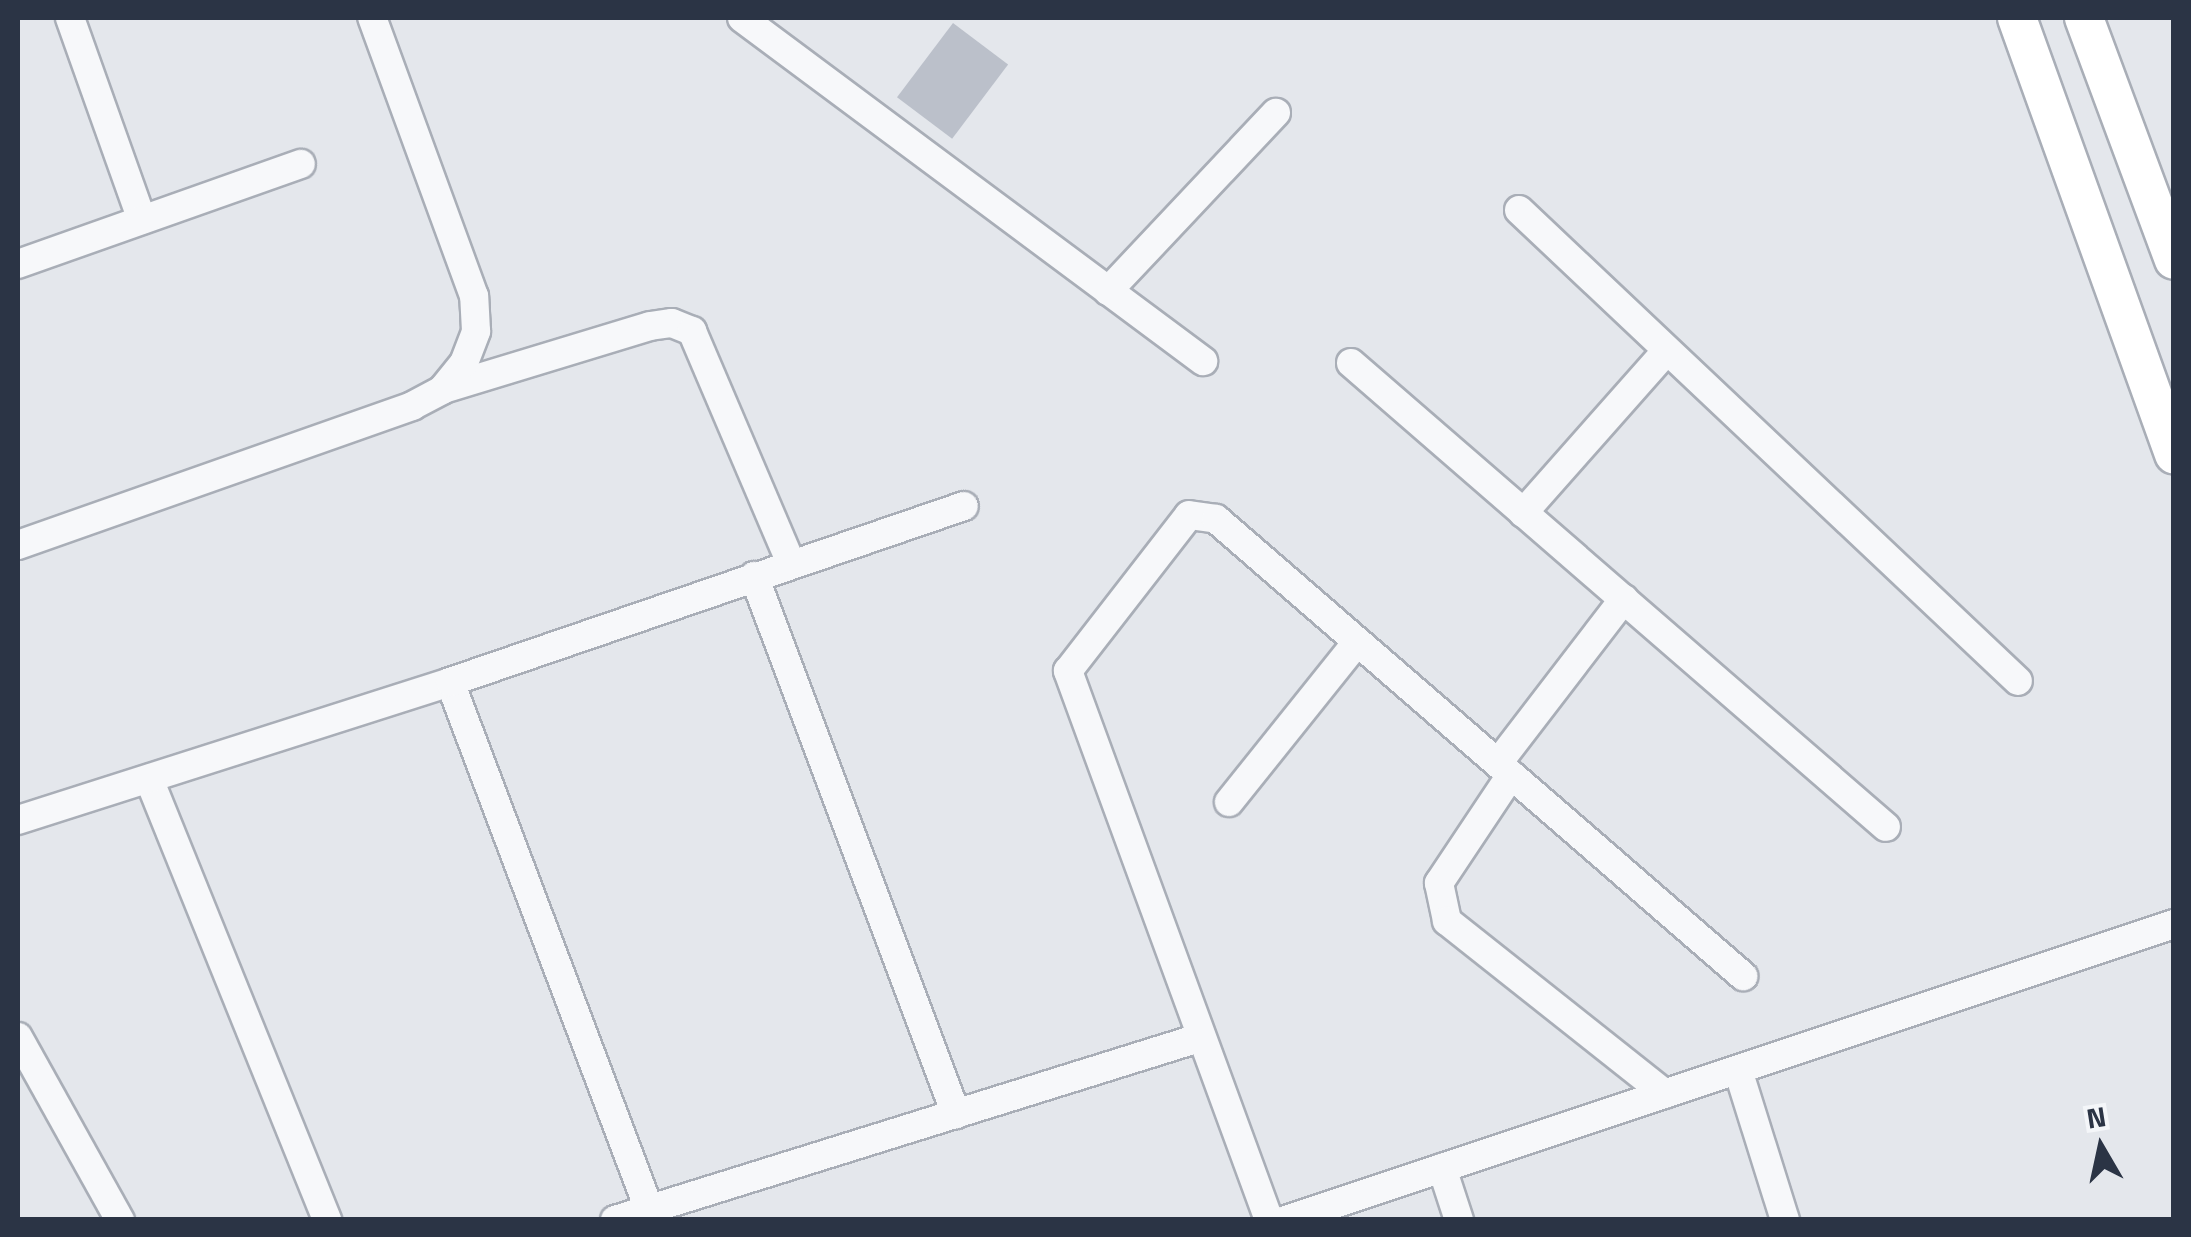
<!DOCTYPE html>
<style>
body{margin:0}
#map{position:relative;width:2191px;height:1237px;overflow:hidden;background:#e4e7ec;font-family:"Titillium Web",sans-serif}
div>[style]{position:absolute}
.building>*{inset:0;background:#bbc0ca;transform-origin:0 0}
.roads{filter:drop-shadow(2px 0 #a9aeb7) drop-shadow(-2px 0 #a9aeb7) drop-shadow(0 2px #a9aeb7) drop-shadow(0 -2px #a9aeb7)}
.street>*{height:28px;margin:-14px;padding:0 14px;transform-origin:14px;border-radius:14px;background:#f7f8fa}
.secondary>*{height:38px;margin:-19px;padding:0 19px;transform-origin:19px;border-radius:19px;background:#fff}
span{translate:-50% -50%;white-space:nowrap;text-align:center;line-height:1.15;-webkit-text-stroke:10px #f4f6f9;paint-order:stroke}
.frame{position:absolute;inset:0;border:20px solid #2b3445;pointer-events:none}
.north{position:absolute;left:2051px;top:1097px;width:100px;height:100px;-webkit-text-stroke:8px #f4f6f9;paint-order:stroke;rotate:351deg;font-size:28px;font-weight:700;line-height:40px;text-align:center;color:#2b3445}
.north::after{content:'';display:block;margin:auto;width:35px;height:45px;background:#2b3445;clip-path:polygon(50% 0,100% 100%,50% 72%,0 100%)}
</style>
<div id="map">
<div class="building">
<div style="left:953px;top:23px;width:69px;height:93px;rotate:37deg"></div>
</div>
<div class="roads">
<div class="street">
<div style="left:70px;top:18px;width:214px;rotate:70.4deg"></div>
<div style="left:742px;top:18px;width:575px;rotate:36.65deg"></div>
<div style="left:1519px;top:210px;width:686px;rotate:43.35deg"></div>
<div style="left:18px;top:264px;width:300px;rotate:-19.5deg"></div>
<div style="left:1108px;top:291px;width:245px;rotate:-46.7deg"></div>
<div style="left:1351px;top:363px;width:708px;rotate:40.93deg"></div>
<div style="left:443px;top:389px;width:216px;rotate:-16.9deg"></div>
<div style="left:650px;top:326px;width:22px;rotate:-8deg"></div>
<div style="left:672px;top:323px;width:22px;rotate:22deg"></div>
<div style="left:692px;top:331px;width:252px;rotate:66.9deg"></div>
<div style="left:1523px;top:513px;width:217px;rotate:-48.5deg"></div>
<div style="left:18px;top:545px;width:418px;rotate:-19.4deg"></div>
<div style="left:412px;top:406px;width:34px;rotate:-28deg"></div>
<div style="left:442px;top:390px;width:35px;rotate:-51deg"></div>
<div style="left:464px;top:363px;width:34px;rotate:-69deg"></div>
<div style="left:476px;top:331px;width:35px;rotate:-93deg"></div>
<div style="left:474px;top:296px;width:296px;rotate:-110.1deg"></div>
<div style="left:754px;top:576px;width:575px;rotate:69.42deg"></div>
<div style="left:450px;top:682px;width:563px;rotate:69.31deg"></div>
<div style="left:1498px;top:763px;width:207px;rotate:-52.5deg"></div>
<div style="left:1511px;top:775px;width:130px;rotate:123.7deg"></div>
<div style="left:1439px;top:883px;width:39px;rotate:78deg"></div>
<div style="left:1447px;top:921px;width:278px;rotate:38.4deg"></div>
<div style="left:149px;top:779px;width:476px;rotate:68deg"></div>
<div style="left:1229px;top:802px;width:205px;rotate:-51.3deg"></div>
<div style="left:18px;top:820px;width:454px;rotate:-17.7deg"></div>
<div style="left:450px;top:682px;width:543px;rotate:-18.9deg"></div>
<div style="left:18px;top:1037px;width:210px;rotate:60.9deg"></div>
<div style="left:1738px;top:1070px;width:157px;rotate:72.6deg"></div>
<div style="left:1442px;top:1168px;width:55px;rotate:71.9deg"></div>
<div style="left:615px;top:1220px;width:612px;rotate:-17.31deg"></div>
<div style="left:1269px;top:1220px;width:585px;rotate:-110.11deg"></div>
<div style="left:1068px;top:671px;width:197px;rotate:-52.2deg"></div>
<div style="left:1189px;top:515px;width:27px;rotate:8deg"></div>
<div style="left:1216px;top:519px;width:698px;rotate:40.93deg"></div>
<div style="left:1286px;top:1220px;width:936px;rotate:-18.43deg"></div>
</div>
<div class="secondary">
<div style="left:2017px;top:18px;width:464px;rotate:70.2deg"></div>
<div style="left:2084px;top:18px;width:258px;rotate:69.6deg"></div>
</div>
</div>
<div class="frame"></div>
<div class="north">N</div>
</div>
